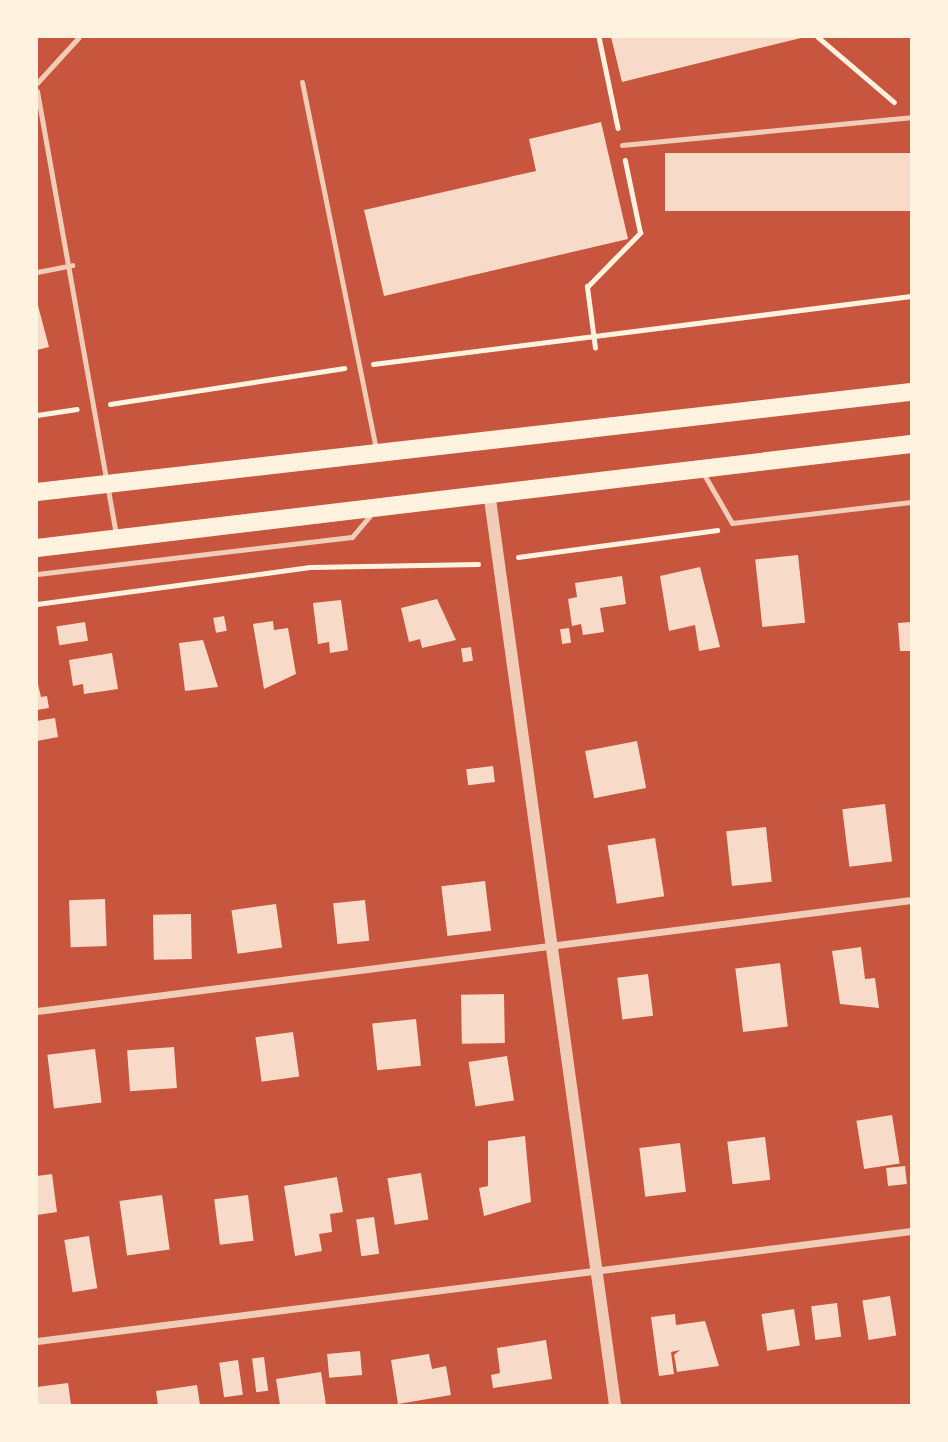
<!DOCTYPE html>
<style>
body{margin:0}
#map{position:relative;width:948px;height:1442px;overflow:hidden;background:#c8553d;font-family:Ubuntu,sans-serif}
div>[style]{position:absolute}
.building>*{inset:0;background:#f7dbc8;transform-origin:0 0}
.path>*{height:4.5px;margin:-2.25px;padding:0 2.25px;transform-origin:2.25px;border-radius:2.25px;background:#fff3e0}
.service>*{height:5px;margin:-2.5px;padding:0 2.5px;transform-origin:2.5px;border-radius:2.5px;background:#f1ccb7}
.minor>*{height:7px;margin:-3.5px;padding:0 3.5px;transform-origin:3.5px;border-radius:3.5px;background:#f1ccb7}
.tertiary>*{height:12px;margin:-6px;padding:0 6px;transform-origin:6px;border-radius:6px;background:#f1ccb7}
.primary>*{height:18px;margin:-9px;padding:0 9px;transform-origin:9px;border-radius:9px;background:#fff3e0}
span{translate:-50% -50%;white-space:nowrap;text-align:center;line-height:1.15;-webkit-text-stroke:6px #fff3e0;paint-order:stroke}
.frame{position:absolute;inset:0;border:38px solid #fff3e0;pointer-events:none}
</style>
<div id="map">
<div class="building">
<div style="clip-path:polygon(611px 37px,801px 37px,801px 38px,622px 82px)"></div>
<div style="clip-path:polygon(601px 122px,628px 239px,384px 296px,364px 210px,536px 171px,529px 139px)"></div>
<div style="left:911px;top:153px;width:58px;height:246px;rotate:90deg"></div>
<div style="clip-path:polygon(37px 302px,49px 347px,37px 350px)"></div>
<div style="left:798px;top:555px;width:68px;height:43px;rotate:84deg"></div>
<div style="clip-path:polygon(700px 567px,720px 647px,699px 651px,695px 625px,669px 631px,660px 576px)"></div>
<div style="clip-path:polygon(622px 576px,626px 604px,600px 608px,604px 632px,583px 635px,581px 624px,572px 626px,568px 599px,577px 597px,575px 583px)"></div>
<div style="clip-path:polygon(437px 599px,456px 640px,422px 648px,420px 639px,409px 642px,401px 608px)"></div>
<div style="clip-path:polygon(341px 600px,348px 650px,330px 653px,329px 642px,318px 644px,313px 603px)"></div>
<div style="left:224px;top:616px;width:15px;height:11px;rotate:79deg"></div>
<div style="clip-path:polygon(273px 621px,274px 630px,288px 628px,296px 674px,264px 689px,253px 624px)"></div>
<div style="left:85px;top:622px;width:19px;height:29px;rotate:81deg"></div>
<div style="clip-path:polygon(911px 622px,911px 651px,900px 651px,898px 623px)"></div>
<div style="left:569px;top:628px;width:15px;height:9px;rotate:82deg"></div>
<div style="clip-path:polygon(203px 640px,218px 687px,185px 691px,179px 643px)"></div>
<div style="left:471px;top:647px;width:14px;height:10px;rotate:82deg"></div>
<div style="clip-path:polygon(112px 653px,118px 689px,84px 694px,83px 684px,73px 686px,69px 660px)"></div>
<div style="clip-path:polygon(37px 680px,41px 697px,47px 696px,49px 708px,37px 710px)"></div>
<div style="clip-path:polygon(55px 718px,58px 737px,37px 741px,37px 721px)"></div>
<div style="left:637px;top:741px;width:48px;height:53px;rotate:79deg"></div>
<div style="left:493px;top:766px;width:16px;height:27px;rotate:83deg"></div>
<div style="left:885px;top:804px;width:58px;height:43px;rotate:83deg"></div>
<div style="left:766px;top:827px;width:55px;height:40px;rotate:84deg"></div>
<div style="left:655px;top:838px;width:59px;height:48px;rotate:81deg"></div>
<div style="left:485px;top:881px;width:50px;height:44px;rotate:83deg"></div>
<div style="left:105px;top:899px;width:47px;height:36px;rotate:88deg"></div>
<div style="left:365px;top:900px;width:41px;height:32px;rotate:84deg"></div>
<div style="left:276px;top:904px;width:44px;height:45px;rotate:82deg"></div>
<div style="left:191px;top:914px;width:45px;height:38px;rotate:89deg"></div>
<div style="clip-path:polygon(861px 947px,865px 979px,875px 978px,879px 1008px,840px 1004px,832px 951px)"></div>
<div style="left:780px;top:963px;width:64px;height:45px;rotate:83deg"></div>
<div style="left:648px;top:974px;width:42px;height:31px;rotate:83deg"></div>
<div style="left:504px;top:994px;width:49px;height:43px;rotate:89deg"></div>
<div style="left:416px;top:1019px;width:47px;height:44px;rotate:84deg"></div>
<div style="left:293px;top:1032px;width:45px;height:38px;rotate:82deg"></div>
<div style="left:174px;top:1047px;width:41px;height:47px;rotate:86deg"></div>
<div style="left:95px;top:1049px;width:54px;height:48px;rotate:83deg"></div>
<div style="left:507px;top:1056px;width:45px;height:39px;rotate:81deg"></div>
<div style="left:892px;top:1115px;width:49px;height:36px;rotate:81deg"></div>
<div style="clip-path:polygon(525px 1136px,531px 1202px,484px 1216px,479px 1188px,488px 1186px,488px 1141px)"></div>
<div style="left:765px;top:1137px;width:43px;height:38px;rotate:83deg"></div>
<div style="left:680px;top:1143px;width:49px;height:41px;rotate:83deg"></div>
<div style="left:905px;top:1166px;width:18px;height:19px;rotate:84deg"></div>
<div style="left:421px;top:1173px;width:47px;height:34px;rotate:81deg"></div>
<div style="clip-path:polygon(52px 1174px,57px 1212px,37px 1215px,37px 1176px)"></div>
<div style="clip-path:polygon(337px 1177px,343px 1212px,330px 1214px,332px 1232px,319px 1234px,322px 1251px,295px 1256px,284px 1186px)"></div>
<div style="left:162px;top:1195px;width:55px;height:43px;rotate:82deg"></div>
<div style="left:248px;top:1195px;width:46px;height:34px;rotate:83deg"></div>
<div style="left:374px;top:1217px;width:37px;height:18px;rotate:82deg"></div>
<div style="left:89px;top:1236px;width:53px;height:25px;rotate:81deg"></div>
<div style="left:890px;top:1296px;width:40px;height:28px;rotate:81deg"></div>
<div style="left:837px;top:1303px;width:34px;height:26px;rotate:83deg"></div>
<div style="left:794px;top:1309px;width:37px;height:33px;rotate:81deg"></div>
<div style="clip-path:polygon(675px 1314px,676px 1325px,705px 1321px,719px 1366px,677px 1372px,674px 1355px,680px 1350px,671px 1352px,674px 1374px,659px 1376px,651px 1317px)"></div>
<div style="clip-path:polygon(546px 1340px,552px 1379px,493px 1388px,491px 1375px,500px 1373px,497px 1348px)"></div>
<div style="left:360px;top:1351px;width:24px;height:33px;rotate:85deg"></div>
<div style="clip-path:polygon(429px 1354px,432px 1369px,446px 1366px,451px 1395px,398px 1404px,391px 1360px)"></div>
<div style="left:264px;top:1357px;width:34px;height:12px;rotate:83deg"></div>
<div style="left:238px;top:1360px;width:35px;height:19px;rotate:82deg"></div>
<div style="clip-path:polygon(321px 1372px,326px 1405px,280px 1405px,276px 1379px)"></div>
<div style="clip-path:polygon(68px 1383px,71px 1405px,37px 1405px,37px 1387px)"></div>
<div style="clip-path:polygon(197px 1385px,200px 1405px,158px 1405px,156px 1391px)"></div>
</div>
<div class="path">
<div style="left:599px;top:37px;width:93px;rotate:78.2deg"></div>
<div style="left:818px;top:37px;width:100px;rotate:40.5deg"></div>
<div style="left:595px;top:348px;width:62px;rotate:-97.5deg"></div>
<div style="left:587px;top:287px;width:76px;rotate:-45.5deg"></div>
<div style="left:640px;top:233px;width:74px;rotate:-101.8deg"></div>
<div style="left:373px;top:364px;width:542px;rotate:-7.2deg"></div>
<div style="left:110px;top:404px;width:237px;rotate:-8.7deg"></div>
<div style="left:37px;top:415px;width:40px;rotate:-8.5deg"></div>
<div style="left:518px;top:557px;width:201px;rotate:-7.7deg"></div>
<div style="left:37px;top:604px;width:275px;rotate:-7.7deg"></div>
<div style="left:310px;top:567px;width:168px;rotate:-1deg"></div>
</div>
<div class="service">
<div style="left:302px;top:82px;width:374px;rotate:78.6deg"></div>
<div style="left:37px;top:83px;width:62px;rotate:-47.6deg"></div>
<div style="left:37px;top:91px;width:451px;rotate:79.9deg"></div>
<div style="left:622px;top:145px;width:290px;rotate:-5.5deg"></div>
<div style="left:37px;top:272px;width:36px;rotate:-11deg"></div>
<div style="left:702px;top:471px;width:60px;rotate:60deg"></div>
<div style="left:732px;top:523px;width:180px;rotate:-6.7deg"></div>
<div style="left:37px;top:574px;width:317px;rotate:-6.7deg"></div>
<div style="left:352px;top:537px;width:30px;rotate:-50deg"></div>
</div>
<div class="minor">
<div style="left:37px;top:1011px;width:881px;rotate:-7.24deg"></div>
<div style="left:37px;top:1341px;width:881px;rotate:-7.17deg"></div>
</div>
<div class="tertiary">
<div style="left:489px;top:492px;width:922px;rotate:82.14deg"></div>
</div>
<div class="primary">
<div style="left:37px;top:492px;width:880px;rotate:-6.53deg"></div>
<div style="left:37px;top:548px;width:880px;rotate:-6.79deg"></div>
</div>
<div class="frame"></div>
</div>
